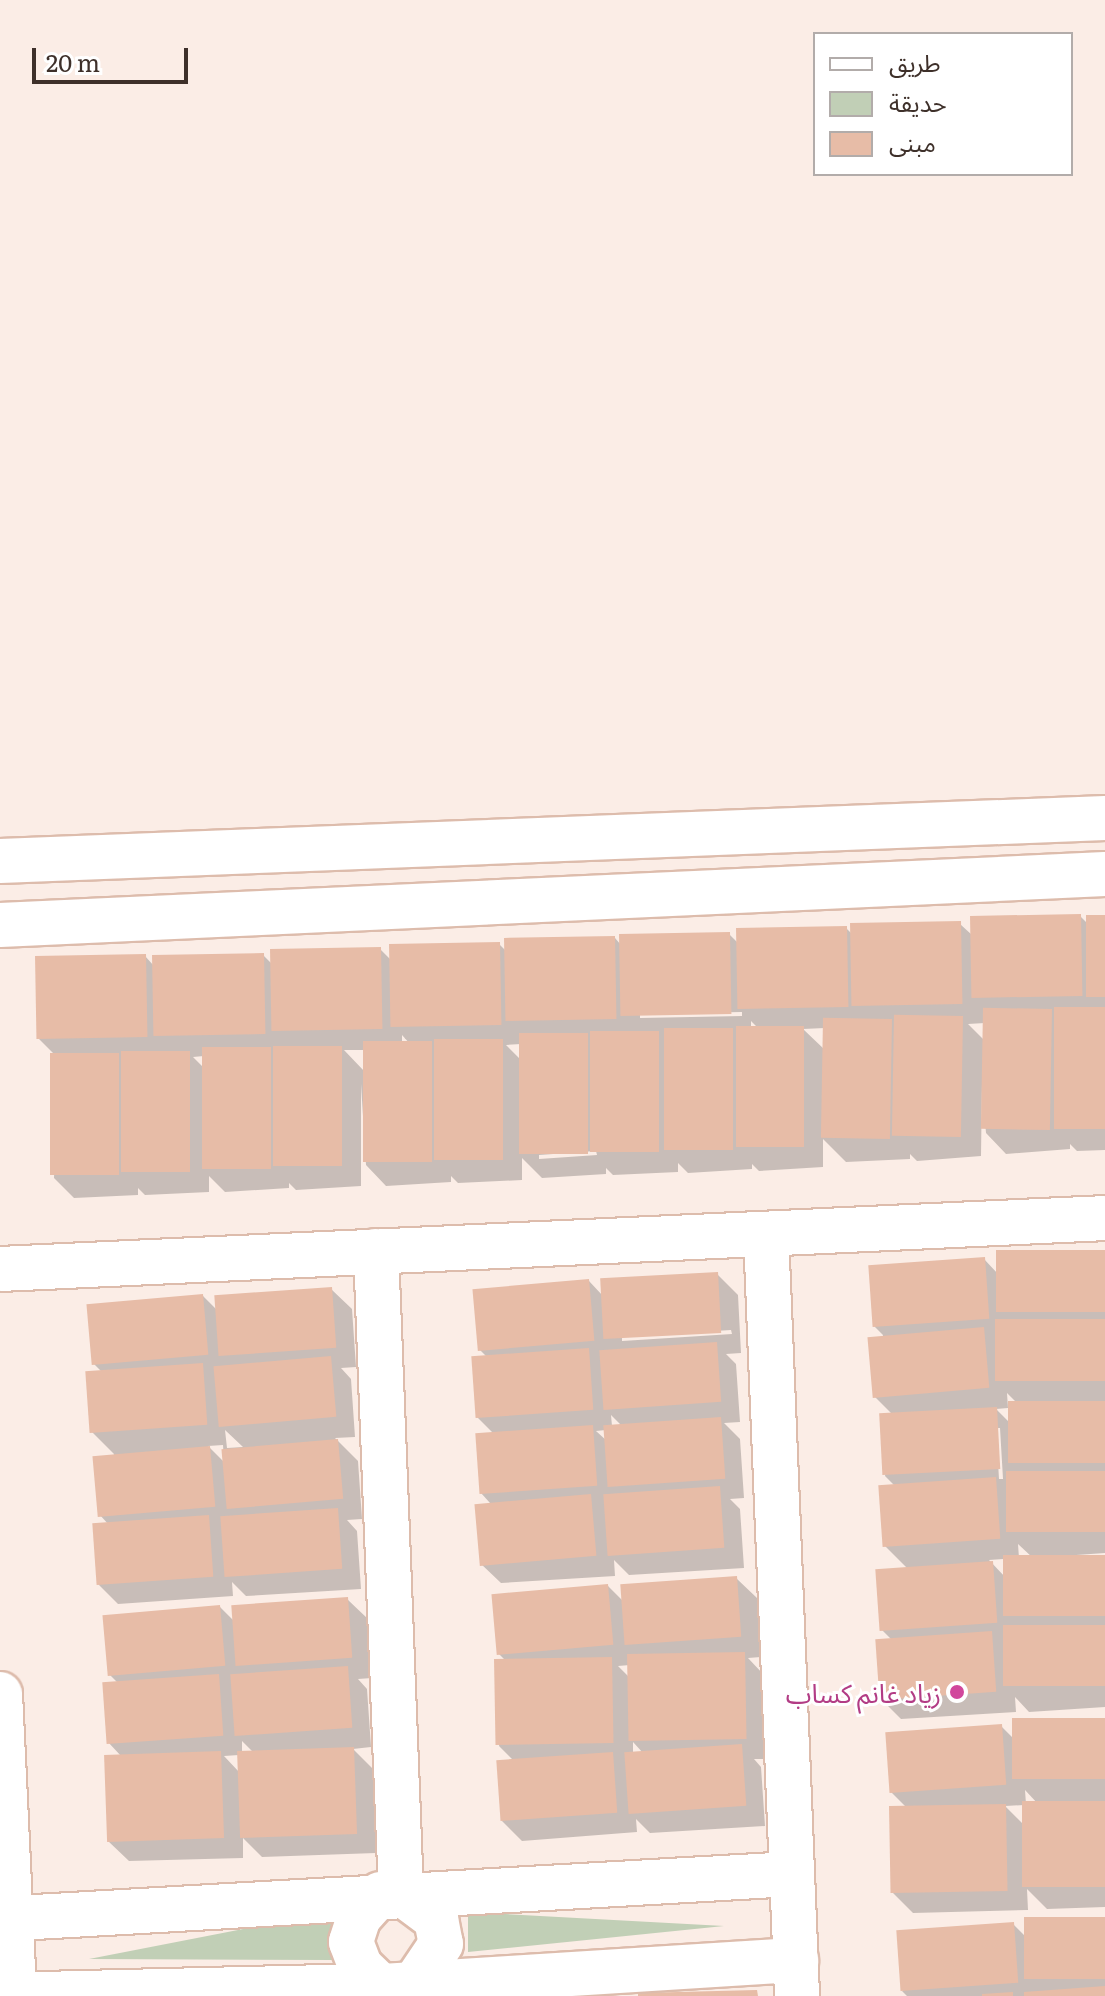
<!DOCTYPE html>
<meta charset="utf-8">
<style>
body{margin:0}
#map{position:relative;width:1105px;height:1996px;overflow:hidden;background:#fbede6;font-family:Literata,"Noto Sans Arabic",serif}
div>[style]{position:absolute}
.green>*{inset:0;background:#c1cfb6}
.shadow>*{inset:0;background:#0003}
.building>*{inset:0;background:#e7bca7;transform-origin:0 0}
.roads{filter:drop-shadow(2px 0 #ddbcac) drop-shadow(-2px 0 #ddbcac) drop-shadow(0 2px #ddbcac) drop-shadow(0 -2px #ddbcac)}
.minor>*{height:44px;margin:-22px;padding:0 22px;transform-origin:22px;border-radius:22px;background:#fff}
.dots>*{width:22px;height:22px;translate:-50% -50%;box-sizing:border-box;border:4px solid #fff;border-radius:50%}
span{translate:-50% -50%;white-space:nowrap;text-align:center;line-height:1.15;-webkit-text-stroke:6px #fff;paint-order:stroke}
.hotel-label{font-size:26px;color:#b23c85}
.right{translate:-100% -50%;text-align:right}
.legend{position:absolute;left:813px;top:32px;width:260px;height:144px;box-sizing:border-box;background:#fff;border:2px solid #b2acaa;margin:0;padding:10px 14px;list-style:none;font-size:24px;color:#3e302a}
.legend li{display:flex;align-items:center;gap:16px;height:40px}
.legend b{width:40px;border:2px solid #b2acaa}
.scale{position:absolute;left:32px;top:48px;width:156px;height:36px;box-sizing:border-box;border:4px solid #3e302a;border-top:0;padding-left:10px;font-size:24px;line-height:28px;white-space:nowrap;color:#3e302a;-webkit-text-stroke:6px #fff;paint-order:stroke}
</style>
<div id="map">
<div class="green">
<div style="clip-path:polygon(331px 1912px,334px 1960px,89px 1959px)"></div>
<div style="clip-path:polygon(468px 1912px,724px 1926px,468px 1952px)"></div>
</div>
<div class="shadow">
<div style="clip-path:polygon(evenodd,1080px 916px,1088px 924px,1105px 917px,1105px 1150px,1077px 1151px,1070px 1144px,1070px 1149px,1006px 1154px,986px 1133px,982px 1085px,981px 1156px,917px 1161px,910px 1154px,910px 1159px,846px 1162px,823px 1139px,823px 1167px,759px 1171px,752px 1164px,752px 1169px,688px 1173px,678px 1163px,678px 1172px,613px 1175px,606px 1168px,606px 1174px,542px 1178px,522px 1158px,522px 1180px,458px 1183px,451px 1176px,451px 1182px,386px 1186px,366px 1165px,361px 1084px,361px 1186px,296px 1190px,289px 1183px,289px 1188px,225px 1192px,209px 1176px,209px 1192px,145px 1195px,138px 1188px,138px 1195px,74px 1198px,54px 1178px,57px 1057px,39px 1039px,145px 956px,154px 966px,263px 955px,272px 964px,380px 949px,391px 960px,499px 944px,507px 952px,615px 938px,621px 945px,729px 934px,738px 943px,846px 928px,852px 934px,960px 924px,972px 935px,1080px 916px,742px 1012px,742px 1016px,640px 1018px,640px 1014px,742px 1012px,1080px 916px,751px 1021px,760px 1030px,751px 1030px,751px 1021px,1080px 916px,985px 1023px,985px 1041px,968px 1024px,985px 1023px,1080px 916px,825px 1028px,825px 1050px,803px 1029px,825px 1028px,1080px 916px,402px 1035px,410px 1044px,402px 1044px,402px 1035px,1080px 916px,521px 1044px,521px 1060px,506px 1045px,521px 1044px,1080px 916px,344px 1050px,365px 1050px,365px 1072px,344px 1050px,1080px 916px,204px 1056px,204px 1068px,193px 1057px,204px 1056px,1080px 916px,596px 1151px,597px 1155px,539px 1159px,539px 1155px,596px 1151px)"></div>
<div style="clip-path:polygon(evenodd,1105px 1252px,1105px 1553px,1033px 1558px,1018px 1544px,1019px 1558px,989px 1560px,1006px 1578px,1105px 1557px,1105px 1707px,1029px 1712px,1015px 1697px,1016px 1712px,901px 1719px,881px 1699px,892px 1640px,882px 1630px,908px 1569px,884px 1545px,895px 1486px,885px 1476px,894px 1416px,873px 1395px,883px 1335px,874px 1326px,984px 1259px,999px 1275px,1105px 1252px,1007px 1393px,1023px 1409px,1011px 1424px,996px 1409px,1008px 1408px,1007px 1393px,1105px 1252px,996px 1428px,1000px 1428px,1003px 1479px,999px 1479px,996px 1428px)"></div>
<div style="clip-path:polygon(evenodd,717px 1274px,738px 1295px,741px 1353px,726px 1354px,736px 1364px,740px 1422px,724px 1423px,740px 1439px,744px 1498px,730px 1499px,740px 1509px,744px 1568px,629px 1575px,614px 1560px,615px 1576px,501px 1583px,480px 1563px,490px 1503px,481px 1493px,493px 1433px,477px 1417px,488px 1358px,478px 1348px,589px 1281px,603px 1296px,717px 1274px,731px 1330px,732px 1334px,622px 1341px,622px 1337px,731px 1330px,717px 1274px,611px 1415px,622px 1426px,612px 1426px,611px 1415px,717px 1274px,606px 1430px,607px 1441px,596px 1431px,606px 1430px)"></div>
<div style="clip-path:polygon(evenodd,331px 1289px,352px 1309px,356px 1367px,341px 1368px,351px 1379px,355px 1437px,335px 1438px,358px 1461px,362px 1519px,347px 1520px,357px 1531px,361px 1589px,246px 1596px,232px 1582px,233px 1596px,118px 1604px,98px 1584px,109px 1525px,99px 1514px,114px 1454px,92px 1432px,103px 1373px,92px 1362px,203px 1296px,217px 1310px,331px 1289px,225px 1430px,243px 1447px,227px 1448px,225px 1430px,331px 1289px,223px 1445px,224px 1462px,208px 1446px,223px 1445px)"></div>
<div style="clip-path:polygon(evenodd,736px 1578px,757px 1598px,761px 1657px,748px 1658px,764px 1675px,767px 1759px,754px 1759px,761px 1767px,765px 1826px,650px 1833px,636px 1819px,637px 1832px,522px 1841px,502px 1821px,514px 1761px,499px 1746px,507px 1662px,497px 1652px,608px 1586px,623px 1601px,736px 1578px,630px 1665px,630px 1678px,618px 1666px,630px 1665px,736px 1578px,633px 1742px,643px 1753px,633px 1753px,633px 1742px)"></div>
<div style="clip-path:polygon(evenodd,347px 1599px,368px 1619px,372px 1678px,358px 1679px,367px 1689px,371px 1747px,353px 1749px,373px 1769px,376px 1853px,262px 1857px,243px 1838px,243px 1858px,129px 1861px,108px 1841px,121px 1756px,108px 1742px,118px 1683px,108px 1673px,220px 1607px,234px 1621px,347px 1599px,242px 1741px,253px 1752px,242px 1752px,242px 1741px,347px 1599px,239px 1755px,240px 1773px,224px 1756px,239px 1755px)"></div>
<div style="clip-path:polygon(evenodd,1105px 1720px,1105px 1907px,1047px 1909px,1027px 1889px,1028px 1910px,913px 1913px,893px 1893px,907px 1808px,891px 1792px,1001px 1726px,1016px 1741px,1105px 1720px,1025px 1790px,1038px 1804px,1026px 1804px,1025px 1790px,1105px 1720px,1024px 1805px,1024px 1825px,1005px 1806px,1024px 1805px)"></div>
<div style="clip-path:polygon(1105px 1919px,1105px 1996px,907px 1996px,902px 1991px,1013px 1924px,1028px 1939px)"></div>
</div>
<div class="building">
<div style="left:1081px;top:914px;width:82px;height:111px;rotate:89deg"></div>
<div style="left:1086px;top:915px;width:19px;height:82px"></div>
<div style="left:961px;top:921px;width:83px;height:111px;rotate:89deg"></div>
<div style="left:847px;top:926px;width:81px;height:111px;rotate:89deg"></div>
<div style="left:730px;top:932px;width:82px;height:111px;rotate:89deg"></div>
<div style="left:615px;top:936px;width:83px;height:111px;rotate:89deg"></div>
<div style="left:500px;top:942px;width:83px;height:111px;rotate:89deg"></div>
<div style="left:381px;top:947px;width:82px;height:111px;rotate:89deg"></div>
<div style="left:264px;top:953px;width:81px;height:112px;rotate:89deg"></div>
<div style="left:146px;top:954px;width:83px;height:111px;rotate:89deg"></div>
<div style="left:1105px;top:1007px;width:122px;height:51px;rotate:90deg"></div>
<div style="left:1052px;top:1009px;width:121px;height:69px;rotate:91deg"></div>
<div style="left:963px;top:1016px;width:121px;height:69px;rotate:91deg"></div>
<div style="left:892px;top:1019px;width:120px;height:69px;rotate:91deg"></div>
<div style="left:804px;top:1026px;width:121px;height:68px;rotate:90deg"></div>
<div style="left:733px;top:1028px;width:122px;height:69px;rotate:90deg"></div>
<div style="left:659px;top:1031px;width:121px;height:69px;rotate:90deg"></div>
<div style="left:588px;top:1033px;width:121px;height:69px;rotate:90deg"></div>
<div style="left:503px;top:1039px;width:121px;height:69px;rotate:90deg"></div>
<div style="left:432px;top:1041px;width:121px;height:69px;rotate:90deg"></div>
<div style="left:342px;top:1046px;width:120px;height:69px;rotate:90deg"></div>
<div style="left:271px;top:1047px;width:122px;height:69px;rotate:90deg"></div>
<div style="left:190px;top:1051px;width:121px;height:69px;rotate:90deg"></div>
<div style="left:119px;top:1053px;width:122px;height:69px;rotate:90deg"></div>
<div style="left:1105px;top:1250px;width:62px;height:109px;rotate:90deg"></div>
<div style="left:985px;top:1257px;width:62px;height:117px;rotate:86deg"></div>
<div style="left:718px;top:1272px;width:61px;height:118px;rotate:87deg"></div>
<div style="left:589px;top:1279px;width:62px;height:117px;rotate:85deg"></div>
<div style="left:332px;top:1287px;width:61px;height:118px;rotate:86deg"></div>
<div style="left:203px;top:1294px;width:61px;height:117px;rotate:85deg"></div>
<div style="left:1105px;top:1319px;width:62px;height:110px;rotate:90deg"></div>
<div style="left:984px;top:1327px;width:61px;height:117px;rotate:85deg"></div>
<div style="left:717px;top:1342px;width:60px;height:118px;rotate:86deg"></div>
<div style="left:589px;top:1348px;width:62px;height:118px;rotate:86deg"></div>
<div style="left:331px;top:1356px;width:61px;height:118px;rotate:85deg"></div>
<div style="left:203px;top:1363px;width:62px;height:118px;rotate:86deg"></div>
<div style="left:1105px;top:1401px;width:62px;height:97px;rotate:90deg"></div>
<div style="left:997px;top:1407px;width:62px;height:118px;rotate:87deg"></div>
<div style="left:721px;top:1417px;width:62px;height:118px;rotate:86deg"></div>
<div style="left:593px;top:1425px;width:61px;height:118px;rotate:86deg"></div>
<div style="left:338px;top:1439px;width:60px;height:117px;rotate:85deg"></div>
<div style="left:210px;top:1446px;width:61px;height:118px;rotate:85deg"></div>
<div style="left:1105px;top:1471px;width:61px;height:99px;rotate:90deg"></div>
<div style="left:996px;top:1477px;width:62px;height:118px;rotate:86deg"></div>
<div style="left:720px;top:1486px;width:62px;height:117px;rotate:86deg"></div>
<div style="left:591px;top:1494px;width:62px;height:117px;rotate:85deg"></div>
<div style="left:338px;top:1508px;width:61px;height:118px;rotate:86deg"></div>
<div style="left:209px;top:1515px;width:62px;height:117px;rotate:86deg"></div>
<div style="left:1105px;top:1555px;width:61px;height:102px;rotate:90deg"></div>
<div style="left:993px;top:1561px;width:62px;height:118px;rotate:86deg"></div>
<div style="left:737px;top:1576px;width:61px;height:117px;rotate:86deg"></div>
<div style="left:608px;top:1584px;width:61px;height:117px;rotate:85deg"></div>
<div style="left:348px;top:1597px;width:61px;height:117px;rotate:86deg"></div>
<div style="left:220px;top:1605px;width:61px;height:118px;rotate:85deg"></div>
<div style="left:1105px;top:1625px;width:61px;height:102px;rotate:90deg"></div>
<div style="left:992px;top:1631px;width:61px;height:117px;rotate:86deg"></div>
<div style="left:745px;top:1652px;width:87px;height:118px;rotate:89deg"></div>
<div style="left:612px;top:1657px;width:86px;height:118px;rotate:89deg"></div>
<div style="left:348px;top:1666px;width:62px;height:118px;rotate:86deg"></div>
<div style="left:219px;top:1674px;width:62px;height:117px;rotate:86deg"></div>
<div style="left:1105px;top:1718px;width:61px;height:93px;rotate:90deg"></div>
<div style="left:1002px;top:1724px;width:61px;height:117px;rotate:86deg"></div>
<div style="left:742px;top:1744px;width:62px;height:118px;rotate:86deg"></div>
<div style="left:354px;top:1747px;width:87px;height:117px;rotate:88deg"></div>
<div style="left:221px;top:1751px;width:87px;height:117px;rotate:88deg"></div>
<div style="left:613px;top:1752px;width:61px;height:117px;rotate:86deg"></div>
<div style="left:1105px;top:1801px;width:86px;height:83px;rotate:90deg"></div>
<div style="left:1006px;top:1804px;width:87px;height:117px;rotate:89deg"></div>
<div style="left:1105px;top:1917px;width:62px;height:81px;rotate:90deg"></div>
<div style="left:1014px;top:1922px;width:61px;height:118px;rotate:86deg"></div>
<div style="clip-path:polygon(1105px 1986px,1105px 1996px,1024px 1996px,1024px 1992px)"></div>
<div style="clip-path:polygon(757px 1990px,758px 1996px,638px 1996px,638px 1993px)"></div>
<div style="clip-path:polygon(1013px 1992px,1013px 1996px,982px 1996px,982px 1994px)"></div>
</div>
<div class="roads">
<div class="minor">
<div style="left:0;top:861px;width:1106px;rotate:-2.23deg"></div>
<div style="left:0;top:925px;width:1106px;rotate:-2.64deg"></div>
<div style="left:766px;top:1234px;width:763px;rotate:87.67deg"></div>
<div style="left:376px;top:1251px;width:642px;rotate:87.77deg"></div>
<div style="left:401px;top:1893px;width:44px;rotate:36.6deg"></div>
<div style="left:436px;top:1919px;width:25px;rotate:79deg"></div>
<div style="left:441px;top:1944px;width:48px;rotate:124deg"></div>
<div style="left:0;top:1269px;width:1106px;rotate:-2.64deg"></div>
<div style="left:0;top:1694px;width:302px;rotate:87.3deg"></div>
<div style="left:380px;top:1894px;width:31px;rotate:132deg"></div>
<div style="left:359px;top:1917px;width:26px;rotate:108deg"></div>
<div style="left:351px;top:1942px;width:26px;rotate:69deg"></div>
<div style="left:360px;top:1966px;width:29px;rotate:44deg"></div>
<div style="left:0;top:1919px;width:793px;rotate:-3.25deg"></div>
<div style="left:0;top:1995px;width:381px;rotate:-1.4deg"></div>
<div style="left:381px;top:1986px;width:416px;rotate:-3.6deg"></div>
</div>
</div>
<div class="dots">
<div style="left:957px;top:1692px;background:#d1479c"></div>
</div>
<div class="hotel-label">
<span class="right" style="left:941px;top:1692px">زياد غانم كساب</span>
</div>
<ul class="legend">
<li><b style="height:10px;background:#fff"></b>طريق</li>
<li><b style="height:22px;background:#c1cfb6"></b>حديقة</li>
<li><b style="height:22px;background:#e7bca7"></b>مبنى</li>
</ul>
<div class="scale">20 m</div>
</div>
